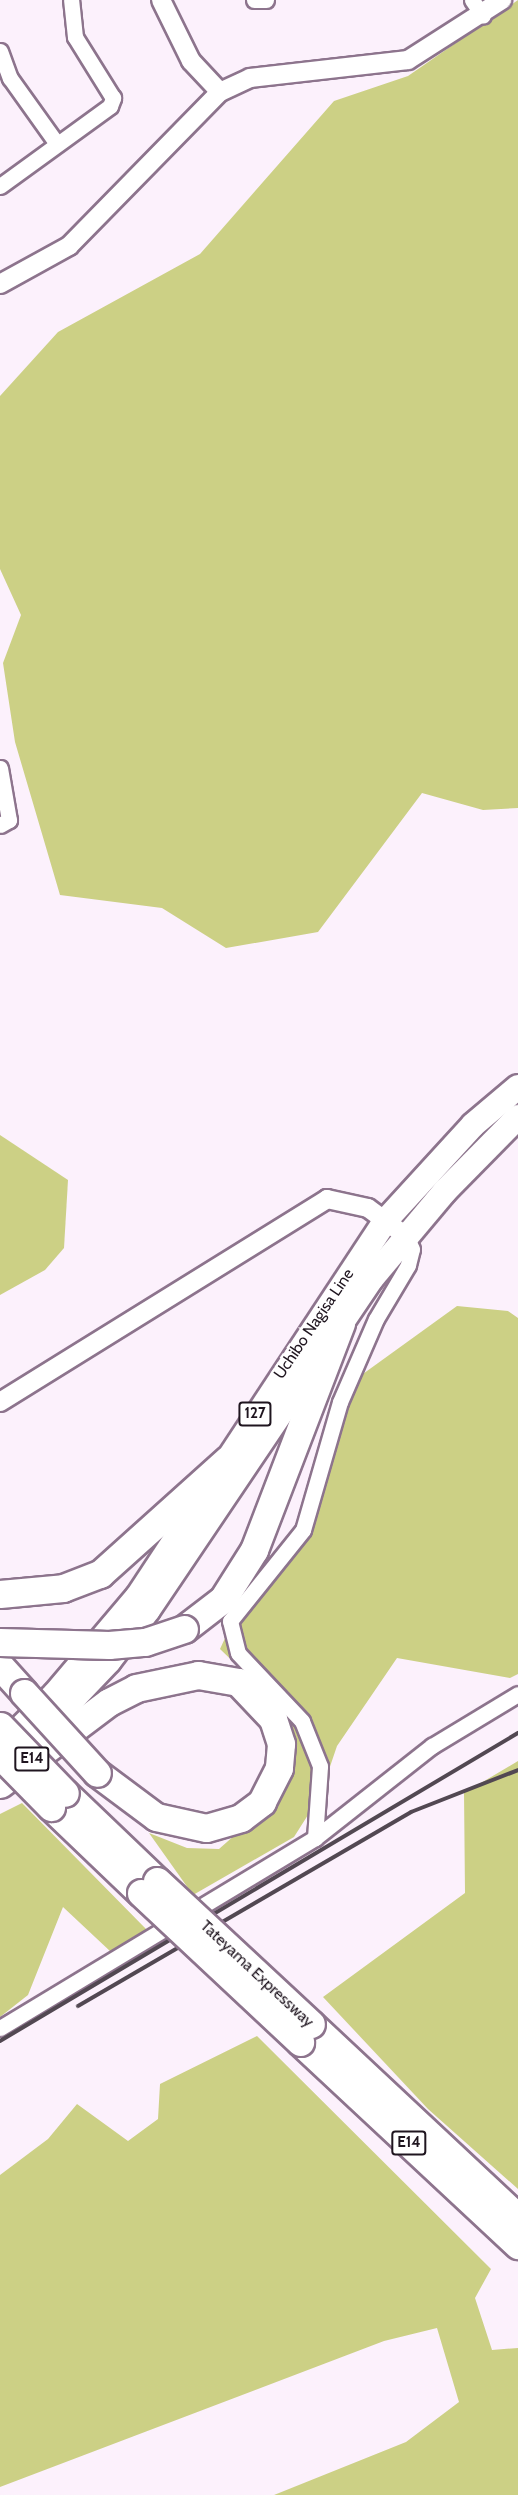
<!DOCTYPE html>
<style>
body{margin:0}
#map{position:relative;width:518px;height:2495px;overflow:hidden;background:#fcf1fc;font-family:Cabin,sans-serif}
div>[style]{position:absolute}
.green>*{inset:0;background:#ccd085}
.roads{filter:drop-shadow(2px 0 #8d748d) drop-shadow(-2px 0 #8d748d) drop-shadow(0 2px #8d748d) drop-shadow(0 -2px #8d748d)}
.minor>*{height:15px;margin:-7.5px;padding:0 7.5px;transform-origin:7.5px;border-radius:7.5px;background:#fff}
.tertiary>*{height:18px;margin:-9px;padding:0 9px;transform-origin:9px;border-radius:9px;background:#fff}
.trunk>*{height:24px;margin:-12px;padding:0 12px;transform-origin:12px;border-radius:12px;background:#fff}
.motorway>*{height:27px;margin:-13.5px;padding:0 13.5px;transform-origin:13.5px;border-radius:13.5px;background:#fff}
.rail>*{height:4px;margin:-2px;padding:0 2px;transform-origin:2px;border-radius:2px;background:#524852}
.bridges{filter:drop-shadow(2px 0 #8d748d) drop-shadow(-2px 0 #8d748d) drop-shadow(0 2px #8d748d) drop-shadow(0 -2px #8d748d)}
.motorway-bridge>*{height:27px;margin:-13.5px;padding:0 13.5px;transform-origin:13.5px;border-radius:13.5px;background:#fff}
span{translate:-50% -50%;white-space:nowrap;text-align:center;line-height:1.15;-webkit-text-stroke:4.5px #fff;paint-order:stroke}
.shield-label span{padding:2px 4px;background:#fff;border:2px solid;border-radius:4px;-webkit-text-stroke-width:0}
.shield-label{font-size:15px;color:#1f151f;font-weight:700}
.street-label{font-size:16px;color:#1f151f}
</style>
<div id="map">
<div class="green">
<div style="clip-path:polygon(518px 0,518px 808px,483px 810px,422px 793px,318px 932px,226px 948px,162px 908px,60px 895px,15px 742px,3px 663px,21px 615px,0 569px,0 396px,58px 332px,200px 254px,334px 101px,408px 76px)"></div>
<div style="clip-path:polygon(0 1135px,68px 1180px,64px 1248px,45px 1270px,0 1295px)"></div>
<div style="clip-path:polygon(457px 1306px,508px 1311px,518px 1318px,518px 1674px,510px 1678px,397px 1658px,337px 1746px,320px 1796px,294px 1837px,193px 1895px,149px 1833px,187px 1848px,219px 1849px,286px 1790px,292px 1741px,252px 1680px,220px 1649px,232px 1623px,286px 1568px,349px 1384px)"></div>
<div style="clip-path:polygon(518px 1761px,518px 2189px,428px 2109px,323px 1997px,465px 1893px,464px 1793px)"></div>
<div style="clip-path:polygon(22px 1803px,147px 1930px,111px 1952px,63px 1907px,28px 1995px,0 2017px,0 1814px)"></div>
<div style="clip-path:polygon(257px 2036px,491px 2269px,475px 2298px,492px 2350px,518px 2348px,518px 2495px,274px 2495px,406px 2442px,459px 2402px,437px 2328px,384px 2341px,0 2487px,0 2175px,48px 2139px,77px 2104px,128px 2141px,158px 2119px,160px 2084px)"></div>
</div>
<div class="roads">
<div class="minor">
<div style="left:254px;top:0;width:12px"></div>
<div style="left:472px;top:0;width:19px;rotate:55deg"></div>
<div style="left:0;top:51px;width:29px;rotate:70deg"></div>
<div style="left:10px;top:78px;width:81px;rotate:54.5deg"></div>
<div style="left:0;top:186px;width:136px;rotate:-36deg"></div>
<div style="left:110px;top:106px;width:9px;rotate:-69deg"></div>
<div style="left:113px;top:98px;width:72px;rotate:-121.9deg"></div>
<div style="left:75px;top:37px;width:37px;rotate:-96deg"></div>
<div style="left:0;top:768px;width:53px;rotate:80.2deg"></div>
<div style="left:9px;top:820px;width:10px;rotate:151deg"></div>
<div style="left:315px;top:1838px;width:72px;rotate:-86deg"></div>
<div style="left:320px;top:1766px;width:48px;rotate:-111.8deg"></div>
<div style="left:302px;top:1721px;width:93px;rotate:-133.3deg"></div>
<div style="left:238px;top:1653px;width:33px;rotate:-104deg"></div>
<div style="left:230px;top:1621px;width:117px;rotate:-51.3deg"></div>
<div style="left:303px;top:1530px;width:133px;rotate:-73.9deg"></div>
<div style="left:340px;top:1402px;width:90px;rotate:-66.6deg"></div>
<div style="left:376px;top:1319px;width:63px;rotate:-59.3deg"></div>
<div style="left:408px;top:1265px;width:16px;rotate:-76deg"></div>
<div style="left:412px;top:1249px;width:14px;rotate:-115deg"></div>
<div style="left:0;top:2028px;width:368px;rotate:-31.1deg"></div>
<div style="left:315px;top:1838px;width:149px;rotate:-38.2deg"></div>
<div style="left:432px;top:1746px;width:100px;rotate:-31.2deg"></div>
</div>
<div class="tertiary">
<div style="left:161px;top:0;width:68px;rotate:63.8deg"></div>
<div style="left:191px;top:61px;width:42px;rotate:46.9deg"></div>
<div style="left:0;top:284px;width:79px;rotate:-28.8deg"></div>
<div style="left:69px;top:246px;width:216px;rotate:-45.6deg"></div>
<div style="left:220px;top:92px;width:33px;rotate:-25deg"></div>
<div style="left:250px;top:78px;width:159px;rotate:-6.5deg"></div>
<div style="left:408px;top:60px;width:112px;rotate:-32.6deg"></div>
<div style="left:0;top:1402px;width:385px;rotate:-31.8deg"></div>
<div style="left:327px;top:1199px;width:42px;rotate:12.4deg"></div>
<div style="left:368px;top:1208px;width:47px;rotate:36.4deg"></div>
</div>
<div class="trunk">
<div style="left:0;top:1748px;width:77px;rotate:-44.5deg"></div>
<div style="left:55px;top:1694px;width:128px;rotate:-49.7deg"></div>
<div style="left:138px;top:1596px;width:452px;rotate:-56.6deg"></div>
<div style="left:387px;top:1219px;width:127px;rotate:-47.5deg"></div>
<div style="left:473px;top:1125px;width:59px;rotate:-40.2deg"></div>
<div style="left:11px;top:1764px;width:142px;rotate:-46.4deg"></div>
<div style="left:109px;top:1661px;width:64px;rotate:-52.6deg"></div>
<div style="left:148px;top:1610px;width:400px;rotate:-56deg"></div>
<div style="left:372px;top:1278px;width:114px;rotate:-50deg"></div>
<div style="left:445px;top:1191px;width:104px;rotate:-45.4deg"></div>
</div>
<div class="motorway">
<div style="left:0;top:1594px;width:63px;rotate:-5.4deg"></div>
<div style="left:63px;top:1588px;width:40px;rotate:-21deg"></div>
<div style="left:100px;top:1574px;width:172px;rotate:-41.9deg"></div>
<div style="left:184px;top:1629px;width:49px;rotate:-37.6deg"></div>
<div style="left:223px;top:1599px;width:58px;rotate:-57.7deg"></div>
<div style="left:254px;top:1550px;width:243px;rotate:-69deg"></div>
<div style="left:0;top:1666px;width:36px;rotate:48deg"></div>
<div style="left:0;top:1784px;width:136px;rotate:-37deg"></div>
<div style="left:109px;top:1702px;width:30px;rotate:-27deg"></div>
<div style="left:136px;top:1688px;width:63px;rotate:-11.8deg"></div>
<div style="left:198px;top:1675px;width:41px;rotate:9.9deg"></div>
<div style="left:238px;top:1682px;width:51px;rotate:46.6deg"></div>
<div style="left:273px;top:1719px;width:26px;rotate:72deg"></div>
<div style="left:281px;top:1744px;width:24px;rotate:95deg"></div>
<div style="left:279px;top:1768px;width:38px;rotate:117deg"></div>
<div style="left:262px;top:1802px;width:26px;rotate:143deg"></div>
<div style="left:241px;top:1818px;width:36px;rotate:164deg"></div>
<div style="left:206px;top:1828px;width:51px;rotate:-167.6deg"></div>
<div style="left:156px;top:1817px;width:74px;rotate:-143.3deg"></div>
<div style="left:65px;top:1793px;width:127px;rotate:43.7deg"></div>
<div style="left:51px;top:1807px;width:124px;rotate:43.7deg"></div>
<div style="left:311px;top:2024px;width:284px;rotate:43.1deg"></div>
<div style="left:300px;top:2042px;width:298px;rotate:43deg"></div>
</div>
</div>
<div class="rail">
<div style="left:78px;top:2006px;width:385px;rotate:-30.2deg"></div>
<div style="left:411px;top:1812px;width:115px;rotate:-21.4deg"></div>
<div style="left:0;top:2041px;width:603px;rotate:-30.74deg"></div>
</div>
<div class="bridges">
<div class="motorway-bridge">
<div style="left:0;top:1642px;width:109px;rotate:1.6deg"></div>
<div style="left:109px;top:1645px;width:36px;rotate:-5deg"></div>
<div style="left:145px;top:1642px;width:41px;rotate:-18.4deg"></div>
<div style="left:24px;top:1693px;width:108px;rotate:47.6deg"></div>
<div style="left:0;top:1726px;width:93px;rotate:45.9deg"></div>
<div style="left:0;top:1755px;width:73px;rotate:45.6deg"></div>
<div style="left:157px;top:1881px;width:210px;rotate:42.9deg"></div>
<div style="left:141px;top:1893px;width:218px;rotate:43.1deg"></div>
</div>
</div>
<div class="shield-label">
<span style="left:255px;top:1414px">127</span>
<span style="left:32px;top:1759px">E14</span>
<span style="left:409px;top:2143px">E14</span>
</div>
<div class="street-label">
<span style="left:314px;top:1324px;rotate:-56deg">Uchibo Nagisa Line</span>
<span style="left:257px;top:1974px;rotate:43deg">Tateyama Expressway</span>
</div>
</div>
